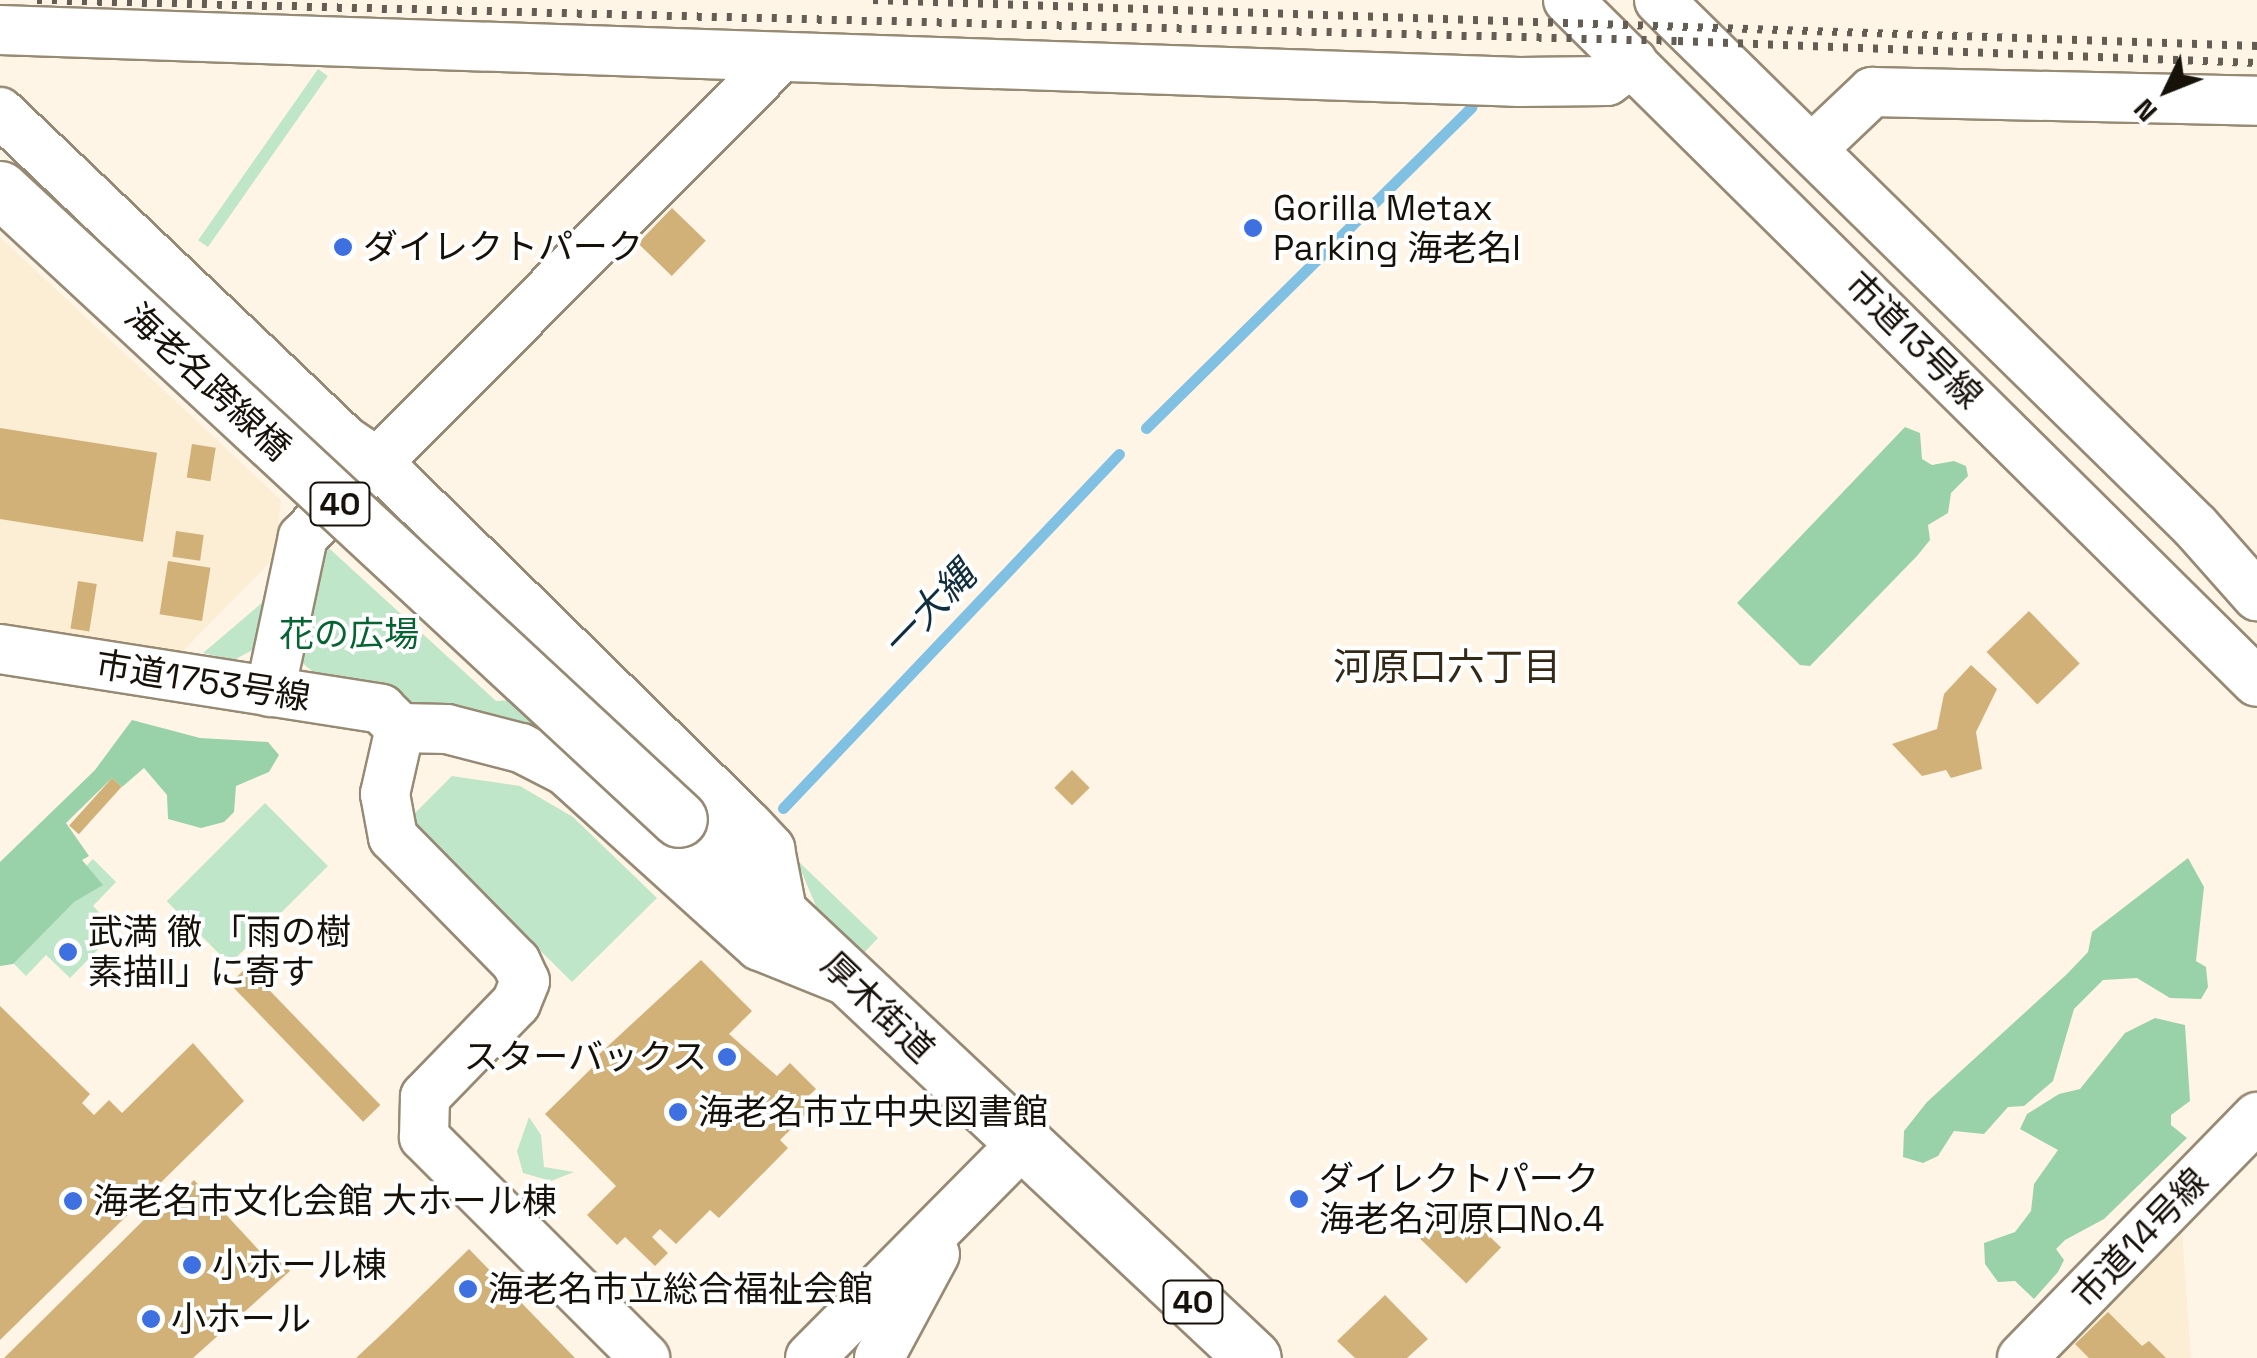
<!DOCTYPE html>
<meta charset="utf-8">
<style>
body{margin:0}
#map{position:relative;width:2257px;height:1358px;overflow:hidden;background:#fef5e7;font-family:"Space Grotesk","Noto Sans JP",sans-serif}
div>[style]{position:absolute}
.built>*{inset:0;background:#fceed5}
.green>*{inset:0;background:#c0e6c9;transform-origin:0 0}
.forest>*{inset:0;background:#99d2a8}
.stream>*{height:11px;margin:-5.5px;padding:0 5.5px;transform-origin:5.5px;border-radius:5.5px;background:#80c0e3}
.building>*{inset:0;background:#d1b178;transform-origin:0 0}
.roads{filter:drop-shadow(2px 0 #978a74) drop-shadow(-2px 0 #978a74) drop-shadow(0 2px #978a74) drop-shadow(0 -2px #978a74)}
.minor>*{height:48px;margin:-24px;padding:0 24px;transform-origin:24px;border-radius:24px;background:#fff}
.major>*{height:55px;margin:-27.5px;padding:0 27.5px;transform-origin:27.5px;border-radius:27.5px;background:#fff}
.rail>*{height:8px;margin-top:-4px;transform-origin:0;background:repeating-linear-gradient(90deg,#635d53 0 5px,transparent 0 15px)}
.bridges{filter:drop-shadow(2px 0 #978a74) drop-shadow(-2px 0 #978a74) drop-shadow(0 2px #978a74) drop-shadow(0 -2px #978a74)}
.major-bridge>*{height:55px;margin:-27.5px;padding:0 27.5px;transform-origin:27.5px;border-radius:27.5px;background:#fff}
.dots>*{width:28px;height:28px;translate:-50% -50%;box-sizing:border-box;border:5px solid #fff;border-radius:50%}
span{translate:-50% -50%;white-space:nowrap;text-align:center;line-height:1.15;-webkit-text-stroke:8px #fff;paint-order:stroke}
.shield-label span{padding:2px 8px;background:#fff;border:2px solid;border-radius:8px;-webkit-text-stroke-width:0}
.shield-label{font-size:32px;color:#161109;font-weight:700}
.poi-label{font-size:35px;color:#161109}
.left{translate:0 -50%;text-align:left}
.right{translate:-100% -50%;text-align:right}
.street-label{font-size:35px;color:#161109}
.park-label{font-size:35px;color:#056432}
.water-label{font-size:38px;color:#102e3d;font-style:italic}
.neighbourhood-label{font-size:38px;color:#342916}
.north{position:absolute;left:2117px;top:40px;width:100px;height:100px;-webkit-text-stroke:8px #fff;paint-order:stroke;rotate:227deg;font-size:28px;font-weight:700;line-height:40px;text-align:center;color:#161109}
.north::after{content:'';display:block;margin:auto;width:35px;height:45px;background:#161109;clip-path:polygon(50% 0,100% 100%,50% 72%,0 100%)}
</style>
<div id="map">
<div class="built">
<div style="clip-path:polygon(0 237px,281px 500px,275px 557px,178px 656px,0 628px)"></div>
<div style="clip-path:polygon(2181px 1217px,2191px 1358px,2046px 1358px)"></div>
</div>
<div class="green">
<div style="left:318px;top:69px;width:12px;height:209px;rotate:35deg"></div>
<div style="clip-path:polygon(319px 539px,496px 701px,511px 700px,563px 751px,419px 709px,400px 695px,317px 675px,301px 662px)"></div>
<div style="clip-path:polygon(277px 590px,256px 648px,234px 660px,203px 653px)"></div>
<div style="clip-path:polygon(452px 776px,520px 786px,573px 817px,657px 898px,572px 982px,408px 820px)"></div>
<div style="left:265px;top:803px;width:89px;height:139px;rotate:45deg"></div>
<div style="clip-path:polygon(93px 859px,116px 882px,93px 906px,117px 930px,70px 978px,46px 955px,26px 976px,2px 952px)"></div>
<div style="clip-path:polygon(796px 859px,878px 938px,862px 955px,819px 913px)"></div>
<div style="clip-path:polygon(529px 1117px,541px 1135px,544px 1167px,574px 1172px,551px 1181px,523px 1173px,517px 1151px)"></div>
</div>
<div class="forest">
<div style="clip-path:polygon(1905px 427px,1920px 433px,1922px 459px,1932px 465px,1954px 461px,1966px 466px,1968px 476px,1951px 493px,1948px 513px,1928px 525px,1930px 540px,1917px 556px,1810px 666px,1800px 665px,1737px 603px)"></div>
<div style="clip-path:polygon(132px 720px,200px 738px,268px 742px,279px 755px,269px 772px,236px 786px,234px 812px,224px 822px,201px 828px,168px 819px,167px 795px,144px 768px,122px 787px,112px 778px,66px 823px,89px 856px,82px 860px,103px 885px,74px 902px,13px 964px,0 966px,0 862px,95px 770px)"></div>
<div style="clip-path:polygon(2188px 858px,2204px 887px,2196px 961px,2206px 967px,2208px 987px,2201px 999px,2170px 998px,2137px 978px,2103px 980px,2074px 1009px,2053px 1081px,2024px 1106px,2008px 1107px,1984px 1134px,1954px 1131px,1938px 1156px,1923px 1163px,1903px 1157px,1904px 1131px,1927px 1102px,2066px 975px,2088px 952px,2092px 932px)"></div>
<div style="clip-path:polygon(2155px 1018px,2185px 1025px,2190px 1101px,2171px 1115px,2171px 1125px,2187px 1138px,2104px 1219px,2065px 1240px,2056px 1249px,2064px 1260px,2058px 1272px,2034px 1299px,2015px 1281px,1998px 1282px,1985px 1264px,1984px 1243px,2015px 1232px,2031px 1211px,2034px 1184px,2058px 1150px,2020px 1129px,2027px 1114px,2059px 1094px,2080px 1089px,2125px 1033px)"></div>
</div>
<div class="stream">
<div style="left:1146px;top:428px;width:457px;rotate:-44.6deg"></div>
<div style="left:783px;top:808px;width:488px;rotate:-46.5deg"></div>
</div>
<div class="building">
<div style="left:672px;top:208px;width:47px;height:49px;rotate:44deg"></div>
<div style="left:0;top:428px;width:159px;height:90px;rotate:9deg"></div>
<div style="left:192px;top:444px;width:24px;height:34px;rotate:9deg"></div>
<div style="left:176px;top:531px;width:28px;height:26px;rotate:8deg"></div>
<div style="left:168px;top:561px;width:43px;height:54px;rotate:9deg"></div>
<div style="left:78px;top:581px;width:19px;height:48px;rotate:9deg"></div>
<div style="left:2029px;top:611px;width:73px;height:59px;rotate:46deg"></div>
<div style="clip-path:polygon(1971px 665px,1997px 689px,1976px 732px,1982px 769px,1951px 778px,1946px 770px,1922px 776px,1892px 744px,1937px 729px,1944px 694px)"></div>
<div style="left:1072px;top:770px;width:25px;height:25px;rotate:45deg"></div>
<div style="left:112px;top:778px;width:13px;height:64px;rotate:42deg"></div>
<div style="clip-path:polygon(701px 960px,752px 1011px,729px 1034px,777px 1076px,790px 1063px,816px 1089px,802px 1102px,810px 1110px,780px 1140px,788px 1148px,719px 1218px,710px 1210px,676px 1244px,660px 1229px,652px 1237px,668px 1253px,655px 1266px,625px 1237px,617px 1245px,587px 1215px,616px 1186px,545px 1114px,598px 1062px,595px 1058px)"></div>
<div style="left:247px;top:967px;width:192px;height:24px;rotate:46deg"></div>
<div style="clip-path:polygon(0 1006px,90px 1094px,82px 1103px,94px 1115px,109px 1100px,122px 1113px,193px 1043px,244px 1101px,0 1340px)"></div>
<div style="clip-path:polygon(194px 1180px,267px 1259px,276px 1252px,290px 1271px,193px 1358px,4px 1358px,166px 1198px,171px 1203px)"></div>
<div style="left:1455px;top:1203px;width:64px;height:50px;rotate:44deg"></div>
<div style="clip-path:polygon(469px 1249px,575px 1358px,356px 1358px,386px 1330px)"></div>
<div style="clip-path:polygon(1385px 1295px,1428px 1339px,1407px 1358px,1355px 1358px,1337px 1341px)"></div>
<div style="clip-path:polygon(2108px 1312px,2142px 1346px,2149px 1341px,2166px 1358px,2089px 1358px,2075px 1344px)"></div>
</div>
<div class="roads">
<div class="minor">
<div style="left:1568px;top:0;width:969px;rotate:44.71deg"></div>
<div style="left:1659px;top:0;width:751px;rotate:44.46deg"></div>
<div style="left:2195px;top:526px;width:94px;rotate:48.5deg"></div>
<div style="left:0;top:30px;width:1520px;rotate:1.96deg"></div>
<div style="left:1519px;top:82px;width:88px;rotate:-0.7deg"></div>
<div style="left:1607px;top:81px;width:32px;rotate:-36deg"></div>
<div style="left:0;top:112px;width:474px;rotate:43.6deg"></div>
<div style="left:343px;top:439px;width:40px;rotate:34deg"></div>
<div style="left:376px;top:461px;width:520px;rotate:44.38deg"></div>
<div style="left:748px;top:825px;width:33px;rotate:47deg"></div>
<div style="left:770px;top:849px;width:68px;rotate:79deg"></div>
<div style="left:1812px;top:149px;width:83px;rotate:-43.5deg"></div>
<div style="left:1872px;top:92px;width:385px;rotate:1.3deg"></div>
<div style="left:0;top:649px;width:386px;rotate:8.9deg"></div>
<div style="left:381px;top:709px;width:27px;rotate:45deg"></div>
<div style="left:270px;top:692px;width:158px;rotate:-78deg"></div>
<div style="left:303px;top:537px;width:673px;rotate:-45.12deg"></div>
<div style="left:400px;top:728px;width:68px;rotate:102.8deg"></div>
<div style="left:385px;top:794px;width:44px;rotate:79.5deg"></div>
<div style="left:393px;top:837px;width:175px;rotate:45.5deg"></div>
<div style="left:516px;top:962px;width:21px;rotate:65deg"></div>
<div style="left:525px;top:981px;width:24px;rotate:112deg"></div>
<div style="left:516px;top:1003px;width:131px;rotate:134.1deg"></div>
<div style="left:425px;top:1097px;width:40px;rotate:91.4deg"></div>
<div style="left:424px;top:1137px;width:313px;rotate:45deg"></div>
<div style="left:400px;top:728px;width:47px;rotate:1.2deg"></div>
<div style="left:447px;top:729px;width:76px;rotate:14.4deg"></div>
<div style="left:521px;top:748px;width:51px;rotate:27.1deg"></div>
<div style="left:566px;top:771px;width:261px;rotate:42.1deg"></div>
<div style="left:760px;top:946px;width:91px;rotate:22deg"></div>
<div style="left:810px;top:1358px;width:301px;rotate:-45.3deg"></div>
<div style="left:879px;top:1358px;width:118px;rotate:-61.7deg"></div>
<div style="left:2022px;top:1358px;width:337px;rotate:-45.7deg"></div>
</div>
<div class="major">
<div style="left:679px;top:819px;width:787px;rotate:43.2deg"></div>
</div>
</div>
<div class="rail">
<div style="left:37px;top:0;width:1642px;rotate:1.43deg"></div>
<div style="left:1678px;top:41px;width:579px;rotate:2.18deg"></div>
<div style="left:873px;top:0;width:1385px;rotate:1.9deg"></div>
</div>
<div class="bridges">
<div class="major-bridge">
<div style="left:0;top:189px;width:926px;rotate:42.86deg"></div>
</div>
</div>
<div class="dots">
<div style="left:1253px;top:228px;background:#3f70e1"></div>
<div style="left:343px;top:247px;background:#3f70e1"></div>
<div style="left:68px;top:952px;background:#3f70e1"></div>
<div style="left:727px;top:1057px;background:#3f70e1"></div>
<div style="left:678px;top:1112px;background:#3f70e1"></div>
<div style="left:1299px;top:1199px;background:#3f70e1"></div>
<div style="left:73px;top:1201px;background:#3f70e1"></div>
<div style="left:192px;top:1265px;background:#3f70e1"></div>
<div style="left:468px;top:1289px;background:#3f70e1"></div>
<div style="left:151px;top:1319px;background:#3f70e1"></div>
</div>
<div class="shield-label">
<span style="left:340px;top:504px">40</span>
<span style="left:1193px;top:1302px">40</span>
</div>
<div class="poi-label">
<span class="left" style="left:1273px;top:228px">Gorilla Metax<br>Parking 海老名I</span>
<span class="left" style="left:363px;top:247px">ダイレクトパーク</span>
<span class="left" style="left:88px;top:952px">武満 徹 「雨の樹<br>素描II」に寄す</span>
<span class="right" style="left:707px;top:1057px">スターバックス</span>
<span class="left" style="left:698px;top:1112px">海老名市立中央図書館</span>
<span class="left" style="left:1319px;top:1199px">ダイレクトパーク<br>海老名河原口No.4</span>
<span class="left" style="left:93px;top:1201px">海老名市文化会館 大ホール棟</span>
<span class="left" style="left:212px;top:1265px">小ホール棟</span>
<span class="left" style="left:488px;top:1289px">海老名市立総合福祉会館</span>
<span class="left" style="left:171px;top:1319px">小ホール</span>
</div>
<div class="street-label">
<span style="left:1914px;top:340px;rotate:45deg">市道13号線</span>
<span style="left:208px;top:382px;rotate:43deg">海老名跨線橋</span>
<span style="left:203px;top:681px;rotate:9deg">市道1753号線</span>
<span style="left:878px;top:1007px;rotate:44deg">厚木街道</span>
<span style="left:2140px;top:1238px;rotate:-46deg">市道14号線</span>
</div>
<div class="park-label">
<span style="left:349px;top:634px">花の広場</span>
</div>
<div class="water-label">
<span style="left:929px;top:610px;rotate:-46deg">一大縄</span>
</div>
<div class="neighbourhood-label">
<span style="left:1447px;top:668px">河原口六丁目</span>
</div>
<div class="north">N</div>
</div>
